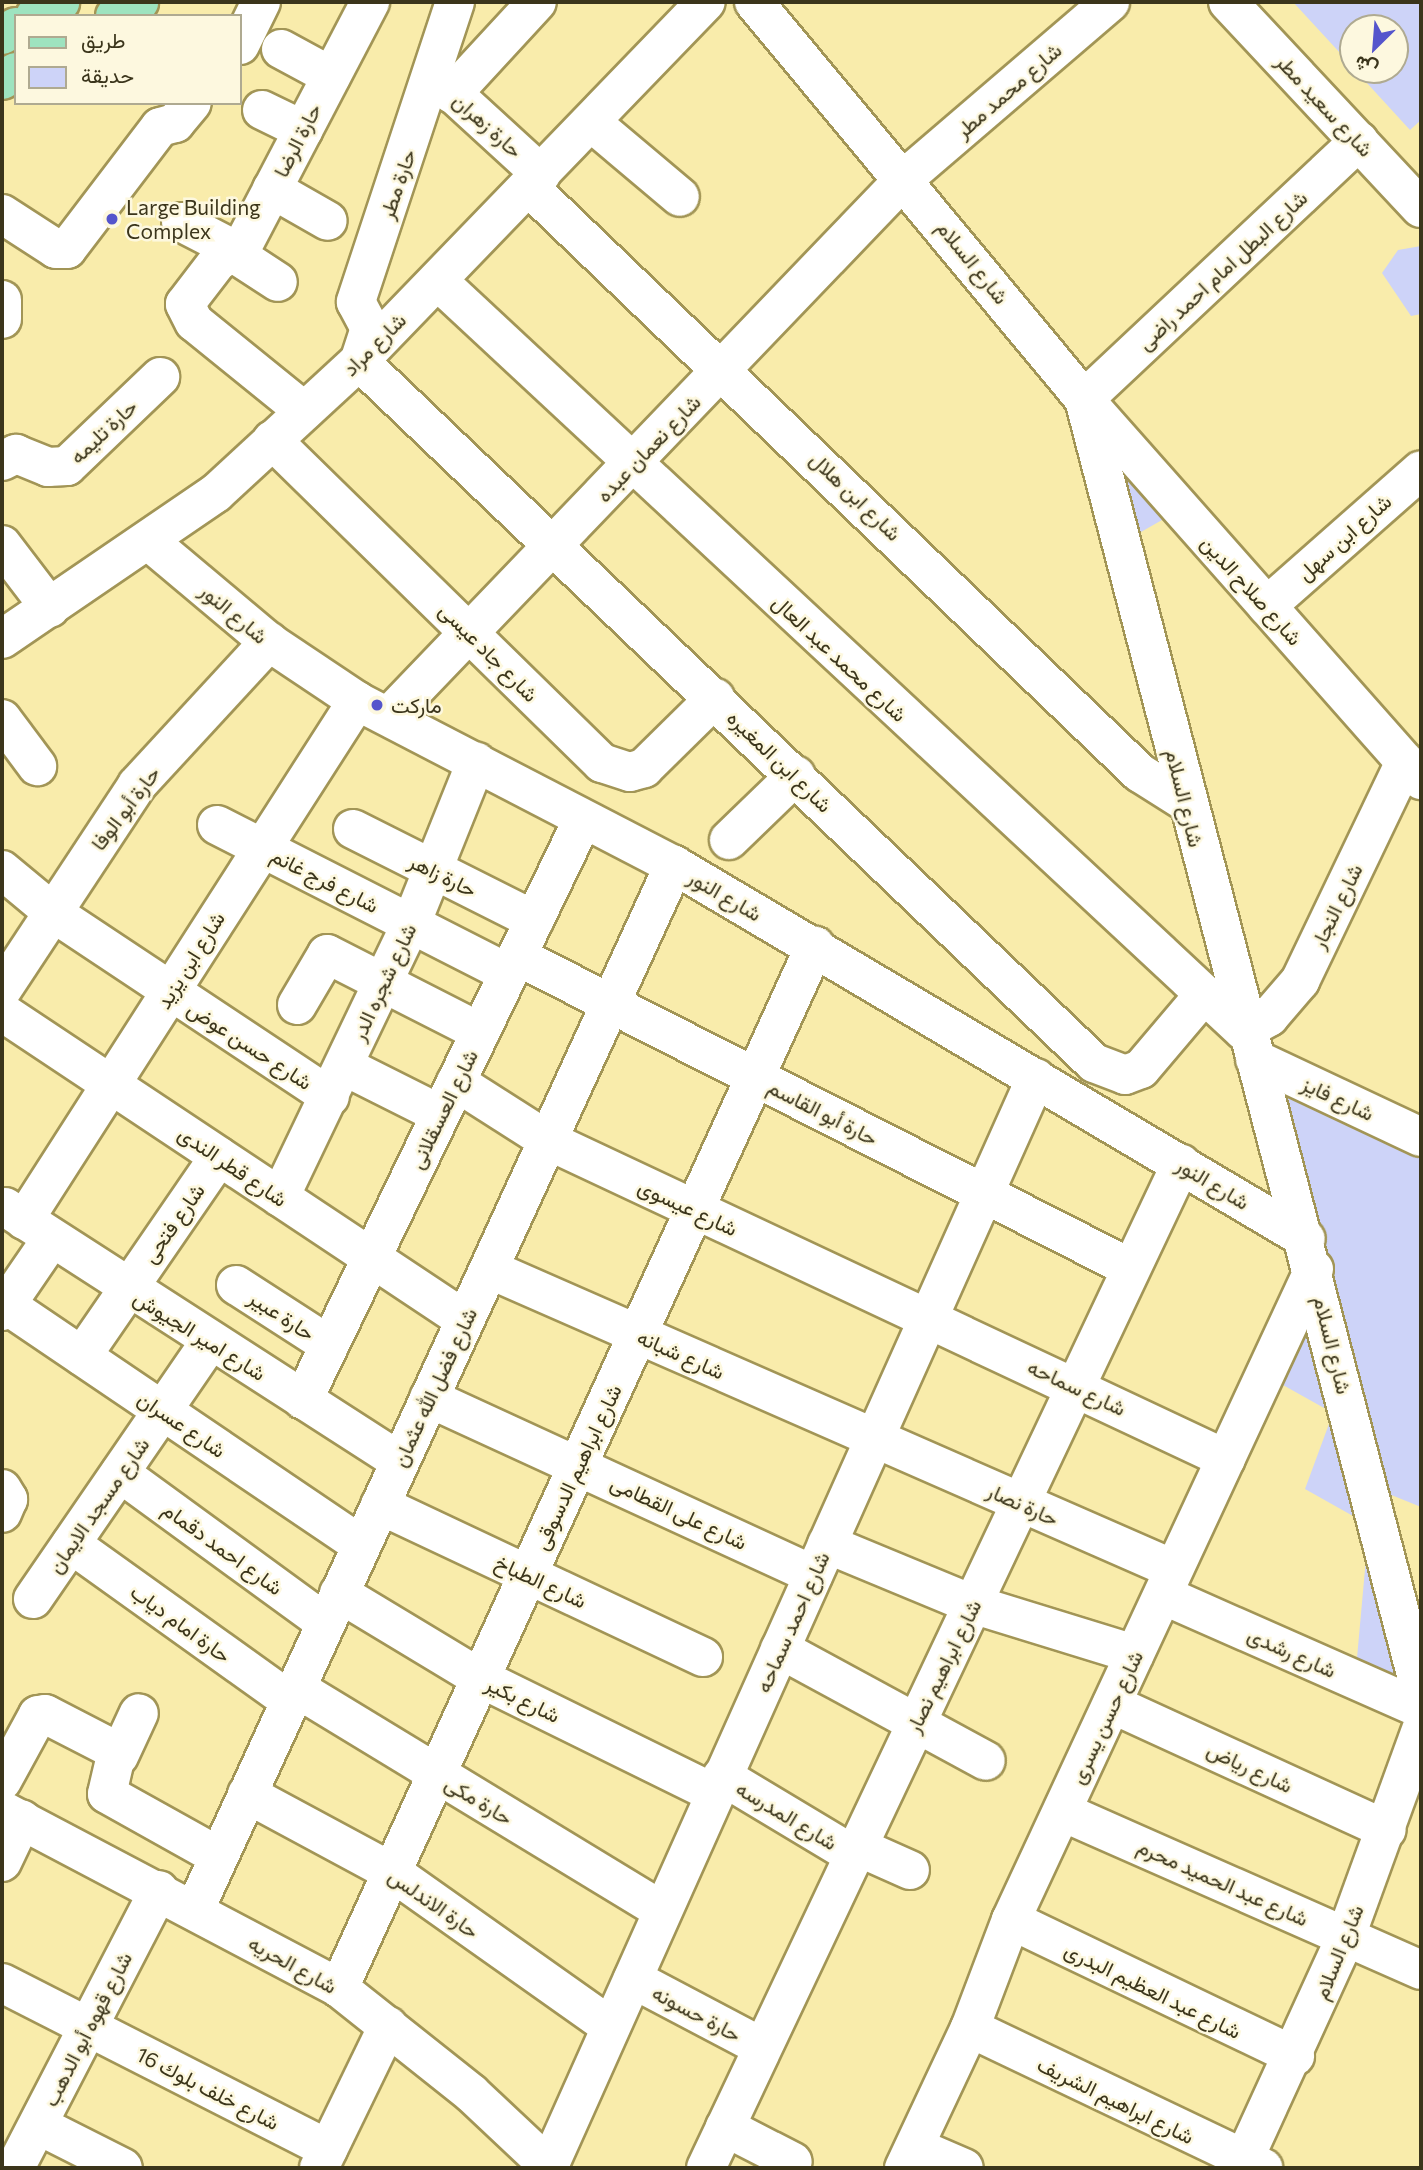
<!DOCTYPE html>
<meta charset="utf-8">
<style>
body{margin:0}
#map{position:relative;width:1423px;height:2170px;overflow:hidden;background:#f9ecab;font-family:Commissioner,Vazirmatn,sans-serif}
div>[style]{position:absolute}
.green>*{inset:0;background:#cdd3f8}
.roads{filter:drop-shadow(2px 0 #a29556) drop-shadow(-2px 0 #a29556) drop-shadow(0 2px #a29556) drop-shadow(0 -2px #a29556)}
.minor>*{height:38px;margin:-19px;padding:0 19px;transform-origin:19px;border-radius:19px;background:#fff}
.major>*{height:38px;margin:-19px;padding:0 19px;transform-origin:19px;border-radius:19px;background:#9ee3bf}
.dots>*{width:19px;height:19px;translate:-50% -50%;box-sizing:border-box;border:4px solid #fdf8df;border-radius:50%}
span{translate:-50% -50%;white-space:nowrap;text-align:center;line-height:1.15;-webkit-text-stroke:5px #fdf8df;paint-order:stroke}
.street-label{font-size:21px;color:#3b351b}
.poi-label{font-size:21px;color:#3b351b}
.left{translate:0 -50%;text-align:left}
.frame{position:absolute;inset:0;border:4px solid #3b351b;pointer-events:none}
.legend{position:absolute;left:14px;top:14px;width:228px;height:91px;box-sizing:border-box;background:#fdf8df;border:2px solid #afaa91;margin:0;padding:9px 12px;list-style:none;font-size:21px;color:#3b351b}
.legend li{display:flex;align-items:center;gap:14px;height:35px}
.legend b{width:35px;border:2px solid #afaa91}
.north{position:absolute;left:1339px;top:14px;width:70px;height:70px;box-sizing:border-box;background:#fdf8df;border:2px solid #afaa91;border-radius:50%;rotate:205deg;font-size:19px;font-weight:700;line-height:28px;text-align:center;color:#3b351b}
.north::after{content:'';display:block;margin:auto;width:24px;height:32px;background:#55c;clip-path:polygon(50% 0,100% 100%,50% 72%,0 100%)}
</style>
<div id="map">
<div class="green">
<div style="clip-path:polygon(1293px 2px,1421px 2px,1421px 120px,1410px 130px,1355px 70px,1395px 70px,1395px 28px,1353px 28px,1353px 67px)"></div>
<div style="clip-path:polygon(1421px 246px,1421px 314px,1411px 316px,1382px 273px,1398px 250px)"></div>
<div style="clip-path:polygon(1135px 471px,1169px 516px,1134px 536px,1114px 473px)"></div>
<div style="clip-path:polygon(1270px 1078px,1421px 1143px,1421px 1507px,1384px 1492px)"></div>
<div style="clip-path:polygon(1313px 1288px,1415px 1697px,1356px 1669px,1369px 1525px,1305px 1489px,1333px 1413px,1274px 1380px)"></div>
</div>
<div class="roads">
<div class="minor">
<div style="left:455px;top:2px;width:316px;rotate:108.3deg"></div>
<div style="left:356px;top:302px;width:30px;rotate:62deg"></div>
<div style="left:370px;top:328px;width:35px;rotate:108deg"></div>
<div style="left:359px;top:361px;width:1016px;rotate:43.68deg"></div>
<div style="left:1094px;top:1063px;width:33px;rotate:21deg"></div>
<div style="left:1125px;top:1075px;width:17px;rotate:-21deg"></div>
<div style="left:1141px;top:1069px;width:94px;rotate:-49.7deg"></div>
<div style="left:754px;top:2px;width:516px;rotate:50.27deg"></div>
<div style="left:1084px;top:399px;width:1338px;rotate:75.41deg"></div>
<div style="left:1228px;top:2px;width:282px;rotate:46.9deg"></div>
<div style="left:240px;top:45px;width:48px;rotate:-64deg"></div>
<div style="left:281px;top:49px;width:57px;rotate:28.4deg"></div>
<div style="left:435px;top:77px;width:144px;rotate:42.5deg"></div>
<div style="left:452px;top:94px;width:125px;rotate:-47.3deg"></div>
<div style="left:262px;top:110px;width:46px;rotate:26deg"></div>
<div style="left:591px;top:122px;width:116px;rotate:40.1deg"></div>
<div style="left:1359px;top:141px;width:377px;rotate:136.8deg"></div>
<div style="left:1084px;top:399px;width:509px;rotate:48.51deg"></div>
<div style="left:528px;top:186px;width:848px;rotate:43.81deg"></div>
<div style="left:1140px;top:773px;width:54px;rotate:32.2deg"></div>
<div style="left:272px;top:189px;width:64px;rotate:29.7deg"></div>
<div style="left:2px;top:214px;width:64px;rotate:32.9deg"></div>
<div style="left:56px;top:249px;width:11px"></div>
<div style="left:67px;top:249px;width:153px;rotate:-52.7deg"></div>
<div style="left:160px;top:127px;width:16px;rotate:-15deg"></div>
<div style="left:175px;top:123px;width:26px;rotate:-50deg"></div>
<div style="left:181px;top:222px;width:65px;rotate:27.3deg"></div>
<div style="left:235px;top:254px;width:51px;rotate:33.1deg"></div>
<div style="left:438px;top:281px;width:1101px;rotate:42.94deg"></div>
<div style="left:1244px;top:1031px;width:29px;rotate:-29deg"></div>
<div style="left:1269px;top:1017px;width:48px;rotate:-49.3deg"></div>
<div style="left:1300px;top:981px;width:243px;rotate:-64.4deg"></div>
<div style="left:2px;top:300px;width:19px;rotate:90deg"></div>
<div style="left:304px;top:411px;width:141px;rotate:-141deg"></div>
<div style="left:194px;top:322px;width:20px;rotate:-117deg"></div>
<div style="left:185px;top:304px;width:54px;rotate:-52.5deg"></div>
<div style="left:218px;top:261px;width:26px;rotate:-28deg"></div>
<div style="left:241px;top:249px;width:279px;rotate:-62.4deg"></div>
<div style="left:272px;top:440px;width:462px;rotate:44.4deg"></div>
<div style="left:602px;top:763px;width:29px;rotate:18deg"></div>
<div style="left:630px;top:772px;width:15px;rotate:-16deg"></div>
<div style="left:644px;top:768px;width:100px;rotate:-44.6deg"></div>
<div style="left:2px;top:461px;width:16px;rotate:-27deg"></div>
<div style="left:16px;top:454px;width:35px;rotate:22deg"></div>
<div style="left:48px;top:467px;width:19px;rotate:-3deg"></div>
<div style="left:67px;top:466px;width:129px;rotate:-43.7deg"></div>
<div style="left:151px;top:543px;width:154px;rotate:40deg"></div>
<div style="left:269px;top:642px;width:106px;rotate:33.8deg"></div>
<div style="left:357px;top:701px;width:357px;rotate:27.4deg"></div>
<div style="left:674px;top:865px;width:734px;rotate:30.62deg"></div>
<div style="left:2px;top:545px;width:79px;rotate:52.7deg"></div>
<div style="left:1267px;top:606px;width:205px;rotate:-41.4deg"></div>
<div style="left:2px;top:639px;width:259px;rotate:-34.3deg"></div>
<div style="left:216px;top:493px;width:195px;rotate:-42.7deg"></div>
<div style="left:359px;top:361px;width:499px;rotate:-46deg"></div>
<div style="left:389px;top:716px;width:745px;rotate:-46.2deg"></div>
<div style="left:905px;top:178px;width:270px;rotate:-40.6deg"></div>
<div style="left:2px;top:719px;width:59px;rotate:53.3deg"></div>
<div style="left:217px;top:825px;width:326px;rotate:27deg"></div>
<div style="left:353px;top:829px;width:203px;rotate:26.7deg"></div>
<div style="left:729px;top:840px;width:93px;rotate:-44.1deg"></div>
<div style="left:2px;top:870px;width:69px;rotate:39.7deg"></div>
<div style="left:55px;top:914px;width:330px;rotate:33.6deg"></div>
<div style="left:517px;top:956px;width:688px;rotate:26.97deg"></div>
<div style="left:2px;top:990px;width:245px;rotate:-56.6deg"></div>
<div style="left:137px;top:785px;width:195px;rotate:-47.3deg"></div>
<div style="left:297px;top:1005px;width:59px;rotate:-59.5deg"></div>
<div style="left:327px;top:954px;width:172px;rotate:27deg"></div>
<div style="left:2px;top:1012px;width:556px;rotate:33.63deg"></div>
<div style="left:1255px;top:1059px;width:183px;rotate:25.2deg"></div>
<div style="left:344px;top:1066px;width:107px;rotate:26.6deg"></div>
<div style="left:456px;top:1082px;width:108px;rotate:32.5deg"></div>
<div style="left:547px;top:1140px;width:750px;rotate:25.16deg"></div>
<div style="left:280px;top:1197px;width:303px;rotate:-64.4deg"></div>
<div style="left:411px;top:924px;width:175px;rotate:-68.1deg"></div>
<div style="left:5px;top:1207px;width:470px;rotate:32.8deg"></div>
<div style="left:24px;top:1220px;width:617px;rotate:-57.32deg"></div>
<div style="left:489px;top:1269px;width:747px;rotate:23.68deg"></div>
<div style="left:236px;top:1285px;width:111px;rotate:32.8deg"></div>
<div style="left:2px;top:1302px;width:434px;rotate:34.1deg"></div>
<div style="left:2px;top:1311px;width:88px;rotate:-55.6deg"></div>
<div style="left:82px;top:1356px;width:242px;rotate:-55.5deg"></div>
<div style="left:429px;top:1398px;width:423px;rotate:24.7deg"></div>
<div style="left:303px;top:1400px;width:645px;rotate:-64.27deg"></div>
<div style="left:120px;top:1473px;width:255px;rotate:36.1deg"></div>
<div style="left:2px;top:1489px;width:12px;rotate:59deg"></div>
<div style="left:8px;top:1499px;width:15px;rotate:113deg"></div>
<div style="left:380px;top:1505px;width:357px;rotate:25.2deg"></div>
<div style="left:71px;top:1544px;width:269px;rotate:35.6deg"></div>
<div style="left:827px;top:1544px;width:157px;rotate:22.5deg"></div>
<div style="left:972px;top:1604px;width:170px;rotate:17.1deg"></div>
<div style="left:339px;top:1593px;width:165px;rotate:31.1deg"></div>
<div style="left:480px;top:1678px;width:261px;rotate:26.2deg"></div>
<div style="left:1163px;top:1595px;width:282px;rotate:23.8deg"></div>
<div style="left:33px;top:1599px;width:313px;rotate:-55.5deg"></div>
<div style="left:780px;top:1649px;width:234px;rotate:28.5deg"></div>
<div style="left:296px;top:1688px;width:429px;rotate:31.3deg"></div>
<div style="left:1112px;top:1704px;width:302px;rotate:24.6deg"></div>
<div style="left:119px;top:1756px;width:47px;rotate:-65.1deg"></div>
<div style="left:722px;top:1776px;width:152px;rotate:31deg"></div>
<div style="left:2px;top:1781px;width:75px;rotate:-61.4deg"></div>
<div style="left:38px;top:1715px;width:7px;rotate:-8deg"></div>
<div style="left:45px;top:1714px;width:81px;rotate:27.2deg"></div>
<div style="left:117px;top:1751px;width:44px;rotate:103.1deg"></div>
<div style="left:107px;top:1794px;width:127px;rotate:29.2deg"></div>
<div style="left:247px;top:1794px;width:165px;rotate:28.3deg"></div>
<div style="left:392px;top:1872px;width:268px;rotate:35.3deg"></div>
<div style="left:2px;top:1810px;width:381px;rotate:27.8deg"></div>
<div style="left:339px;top:1988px;width:169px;rotate:38.5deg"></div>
<div style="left:471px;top:2093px;width:110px;rotate:43.2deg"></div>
<div style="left:1063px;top:1812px;width:391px;rotate:23.8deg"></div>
<div style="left:856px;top:1846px;width:59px;rotate:24deg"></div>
<div style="left:2px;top:1862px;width:47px;rotate:-64.5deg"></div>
<div style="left:195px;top:1909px;width:1149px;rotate:-65.35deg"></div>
<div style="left:1011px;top:1920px;width:315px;rotate:25.6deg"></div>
<div style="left:633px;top:1979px;width:146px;rotate:27.8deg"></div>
<div style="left:2px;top:1983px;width:366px;rotate:27deg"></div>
<div style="left:339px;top:1988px;width:1146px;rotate:-65.45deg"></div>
<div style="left:970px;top:2028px;width:325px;rotate:25.5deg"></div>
<div style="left:38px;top:2125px;width:95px;rotate:26.8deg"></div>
<div style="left:725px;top:2127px;width:76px;rotate:27.2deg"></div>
<div style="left:915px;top:2147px;width:53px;rotate:23.2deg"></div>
<div style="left:549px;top:2166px;width:1192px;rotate:-65.89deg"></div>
<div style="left:15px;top:2168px;width:313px;rotate:-62.6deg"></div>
<div style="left:319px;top:2168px;width:158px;rotate:-64.1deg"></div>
<div style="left:706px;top:2168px;width:1111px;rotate:-64.68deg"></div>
<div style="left:904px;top:2168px;width:155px;rotate:-64.8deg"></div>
<div style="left:970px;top:2028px;width:116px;rotate:-69.2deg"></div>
<div style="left:1011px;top:1920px;width:718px;rotate:-65.04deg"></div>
<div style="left:1240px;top:2168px;width:255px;rotate:-65.4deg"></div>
<div style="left:1346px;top:1936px;width:219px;rotate:-70deg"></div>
</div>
<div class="major">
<div style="left:35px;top:16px;width:29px;rotate:-29deg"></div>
<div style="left:115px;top:16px;width:28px;rotate:-30deg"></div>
<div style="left:2px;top:35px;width:16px;rotate:-30deg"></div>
<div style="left:2px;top:80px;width:16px;rotate:-30deg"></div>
</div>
</div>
<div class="dots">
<div style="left:112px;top:219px;background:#55c"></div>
<div style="left:377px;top:705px;background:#55c"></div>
</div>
<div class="street-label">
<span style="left:1008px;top:90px;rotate:-41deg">شارع محمد مطر</span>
<span style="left:1325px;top:105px;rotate:47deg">شارع سعيد مطر</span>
<span style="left:488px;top:125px;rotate:42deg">حارة زهران</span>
<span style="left:297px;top:140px;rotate:-63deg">حارة الرضا</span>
<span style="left:397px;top:184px;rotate:-71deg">حارة مطر</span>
<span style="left:973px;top:262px;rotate:51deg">شارع السلام</span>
<span style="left:1222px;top:270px;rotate:-43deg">شارع البطل امام احمد راضى</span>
<span style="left:374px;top:344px;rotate:-45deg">شارع مراد</span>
<span style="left:103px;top:431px;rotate:-43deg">حارة تليمه</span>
<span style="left:648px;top:448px;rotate:-46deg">شارع نعمان عبده</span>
<span style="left:856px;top:496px;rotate:44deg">شارع ابن هلال</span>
<span style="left:1344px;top:537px;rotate:-42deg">شارع ابن سهل</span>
<span style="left:1252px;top:590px;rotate:48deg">شارع صلاح الدين</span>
<span style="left:234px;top:613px;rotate:40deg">شارع النور</span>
<span style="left:489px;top:652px;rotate:45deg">شارع جاد عيسى</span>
<span style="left:840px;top:658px;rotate:43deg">شارع محمد عبد العال</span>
<span style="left:780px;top:761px;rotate:44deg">شارع ابن المغيره</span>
<span style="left:1185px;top:798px;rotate:76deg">شارع السلام</span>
<span style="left:125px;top:808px;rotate:-53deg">حارة أبو الوفا</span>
<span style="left:443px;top:875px;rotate:26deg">حارة زاهر</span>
<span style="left:325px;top:880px;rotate:27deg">شارع فرج غانم</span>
<span style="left:725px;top:895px;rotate:30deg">شارع النور</span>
<span style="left:1336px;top:906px;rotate:-64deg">شارع النجار</span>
<span style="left:190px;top:960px;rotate:-58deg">شارع ابن يزيد</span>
<span style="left:383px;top:982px;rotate:-65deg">شارع شجره الدر</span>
<span style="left:250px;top:1045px;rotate:33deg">شارع حسن عوض</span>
<span style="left:1338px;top:1098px;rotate:25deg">شارع فايز</span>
<span style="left:443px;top:1109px;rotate:-64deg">شارع العسقلانى</span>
<span style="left:823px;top:1112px;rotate:27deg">حارة أبو القاسم</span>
<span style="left:233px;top:1166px;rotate:34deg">شارع قطر الندى</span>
<span style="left:1213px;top:1183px;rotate:31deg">شارع النور</span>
<span style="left:688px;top:1207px;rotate:25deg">شارع عيسوى</span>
<span style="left:173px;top:1223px;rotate:-55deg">شارع فتحى</span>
<span style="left:282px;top:1315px;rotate:33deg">حارة عبير</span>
<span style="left:200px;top:1335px;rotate:32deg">شارع امير الجيوش</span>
<span style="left:1333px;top:1345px;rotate:76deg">شارع السلام</span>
<span style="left:681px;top:1354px;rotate:24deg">شارع شبانه</span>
<span style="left:434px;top:1387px;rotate:-65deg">شارع فضل الله عثمان</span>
<span style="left:1077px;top:1387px;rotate:25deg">شارع سماحه</span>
<span style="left:182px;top:1424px;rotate:34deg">شارع عسران</span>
<span style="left:577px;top:1467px;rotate:-65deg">شارع ابراهيم الدسوقى</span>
<span style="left:1023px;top:1504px;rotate:24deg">حارة نصار</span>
<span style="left:98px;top:1505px;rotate:-55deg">شارع مسجد الايمان</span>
<span style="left:679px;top:1512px;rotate:25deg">شارع على القطامى</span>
<span style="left:223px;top:1548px;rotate:36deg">شارع احمد دقمام</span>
<span style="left:541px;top:1581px;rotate:25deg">شارع الطباخ</span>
<span style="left:792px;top:1622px;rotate:-66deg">شارع احمد سماحه</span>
<span style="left:181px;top:1623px;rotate:36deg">حارة امام دياب</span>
<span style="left:1292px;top:1652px;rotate:24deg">شارع رشدى</span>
<span style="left:943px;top:1666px;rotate:-64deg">شارع ابراهيم نصار</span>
<span style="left:523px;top:1699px;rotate:26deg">شارع بكير</span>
<span style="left:1106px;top:1717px;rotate:-65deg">شارع حسن يسرى</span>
<span style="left:1250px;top:1767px;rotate:25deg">شارع رياض</span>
<span style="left:479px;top:1800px;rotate:31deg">حارة مكى</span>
<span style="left:787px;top:1815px;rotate:31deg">شارع المدرسه</span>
<span style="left:1223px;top:1882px;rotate:24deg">شارع عبد الحميد محرم</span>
<span style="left:434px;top:1903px;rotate:35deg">حارة الاندلس</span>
<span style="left:1338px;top:1952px;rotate:-68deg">شارع السلام</span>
<span style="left:293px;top:1964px;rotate:29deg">شارع الحريه</span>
<span style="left:1153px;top:1990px;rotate:26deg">شارع عبد العظيم البدرى</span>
<span style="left:697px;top:2013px;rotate:28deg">حارة حسونه</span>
<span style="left:87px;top:2029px;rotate:-63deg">شارع قهوه أبو الدهب</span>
<span style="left:208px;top:2088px;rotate:27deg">شارع خلف بلوك 16</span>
<span style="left:1116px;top:2100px;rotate:26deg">شارع ابراهيم الشريف</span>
</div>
<div class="poi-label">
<span class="left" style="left:126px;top:219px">Large Building<br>Complex</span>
<span class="left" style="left:391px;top:705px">ماركت</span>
</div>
<div class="frame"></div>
<ul class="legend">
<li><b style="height:9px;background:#9ee3bf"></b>طريق</li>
<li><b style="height:19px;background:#cdd3f8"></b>حديقة</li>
</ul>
<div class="north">ش</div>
</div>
